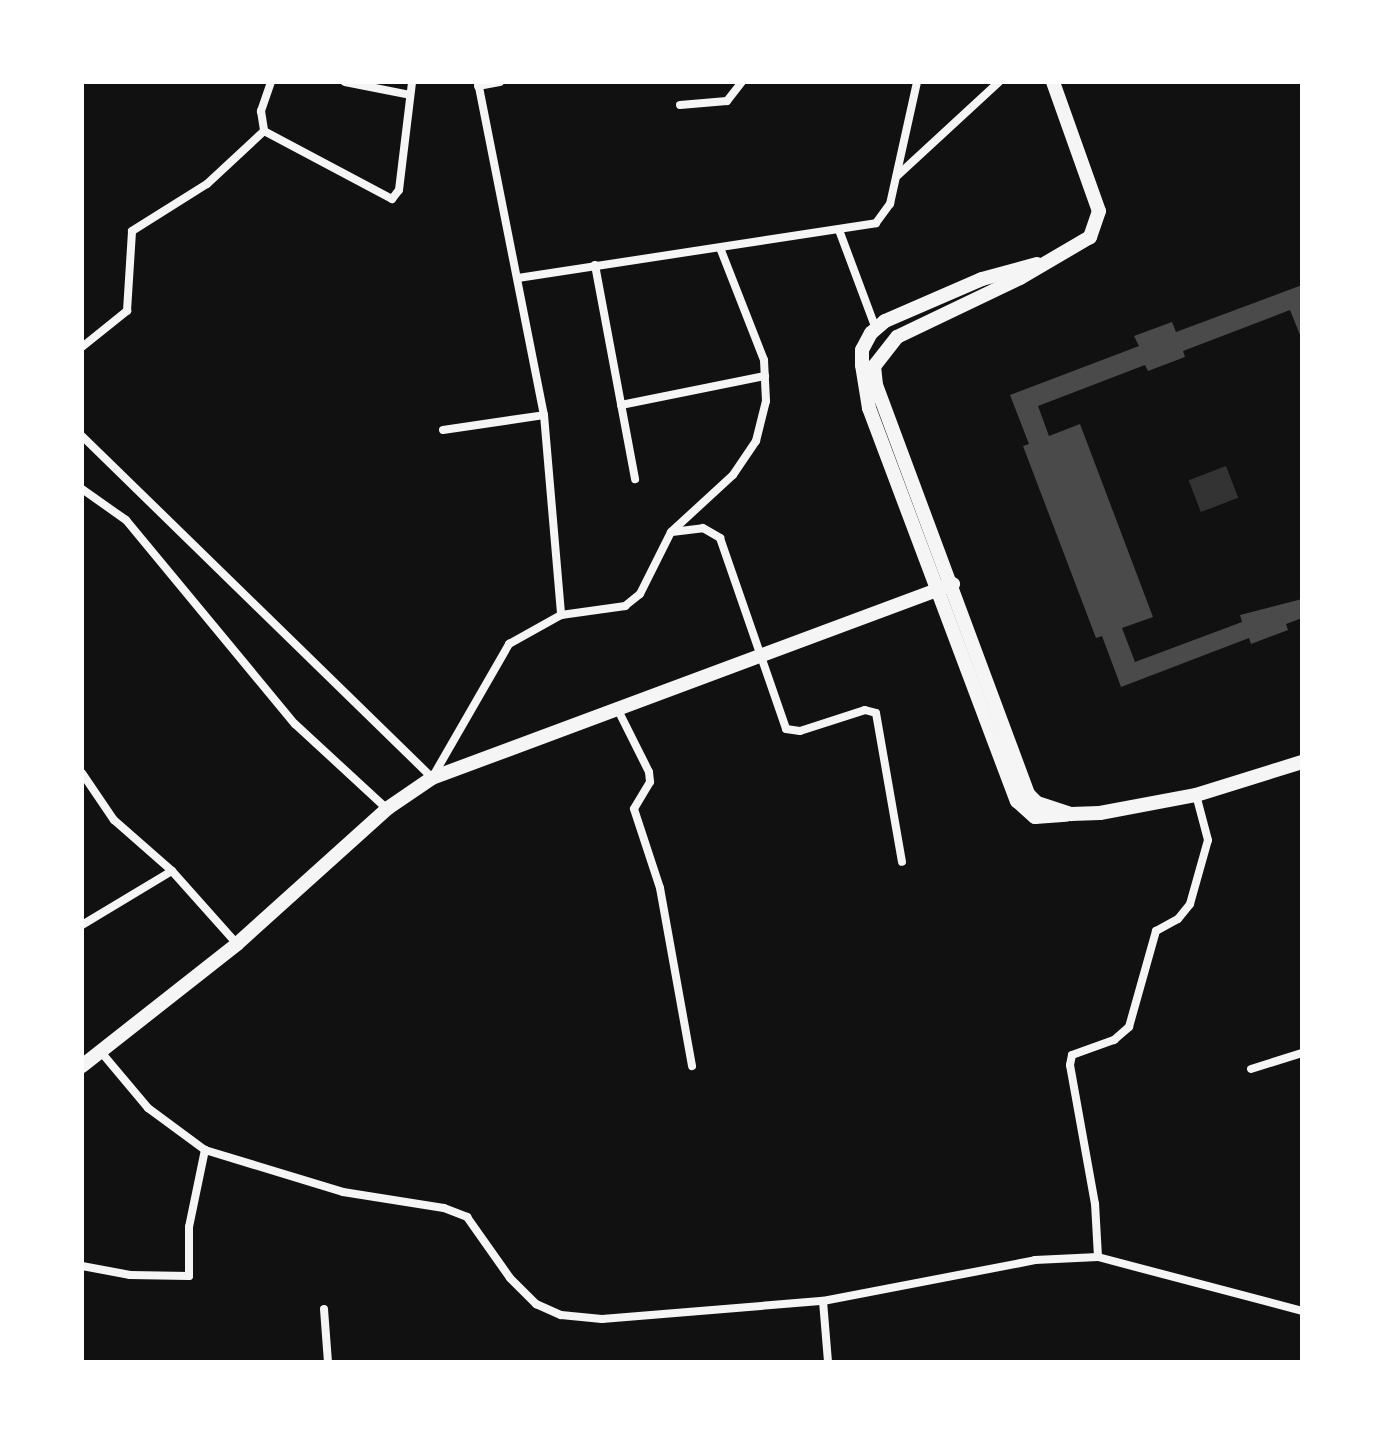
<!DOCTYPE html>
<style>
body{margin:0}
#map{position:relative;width:1384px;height:1444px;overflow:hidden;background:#111;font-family:"Public Sans",sans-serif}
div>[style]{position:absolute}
.water>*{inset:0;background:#333;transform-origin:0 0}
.building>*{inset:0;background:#4a4a4a}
.minor>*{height:8px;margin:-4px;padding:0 4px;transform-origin:4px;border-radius:4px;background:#f5f5f5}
.tertiary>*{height:14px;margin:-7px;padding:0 7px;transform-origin:7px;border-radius:7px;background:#f5f5f5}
span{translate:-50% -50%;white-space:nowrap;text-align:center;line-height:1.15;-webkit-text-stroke:8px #fff;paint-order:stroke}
.frame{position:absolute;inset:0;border:84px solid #fff;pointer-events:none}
</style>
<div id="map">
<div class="water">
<div style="left:1226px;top:466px;width:34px;height:40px;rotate:69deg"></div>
</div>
<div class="building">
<div style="clip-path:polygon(1302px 285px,1302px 340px,1290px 310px,1183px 351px,1185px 357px,1148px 371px,1145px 365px,1038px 406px,1049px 436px,1080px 424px,1153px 617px,1122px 628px,1135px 662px,1242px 622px,1240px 615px,1302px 599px,1302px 618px,1286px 624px,1288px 630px,1251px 644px,1249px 638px,1121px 687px,1102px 636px,1096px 638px,1023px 446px,1029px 444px,1010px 395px,1139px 346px,1134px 336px,1172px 322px,1176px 332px)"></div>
</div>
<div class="minor">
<div style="left:271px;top:82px;width:31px;rotate:109deg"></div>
<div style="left:261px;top:111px;width:20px;rotate:81deg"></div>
<div style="left:264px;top:131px;width:145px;rotate:28deg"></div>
<div style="left:392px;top:199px;width:11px;rotate:-52deg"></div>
<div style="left:399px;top:190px;width:109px;rotate:-83.1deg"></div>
<div style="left:345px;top:82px;width:66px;rotate:11.3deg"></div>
<div style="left:478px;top:82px;width:339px;rotate:78.8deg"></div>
<div style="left:544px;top:415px;width:201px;rotate:85.1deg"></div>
<div style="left:478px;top:86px;width:22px;rotate:-10deg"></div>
<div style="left:680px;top:105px;width:47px;rotate:-4.9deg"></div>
<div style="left:727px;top:101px;width:24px;rotate:-52deg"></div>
<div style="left:897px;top:176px;width:139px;rotate:-42.7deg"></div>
<div style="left:839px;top:230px;width:106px;rotate:69.5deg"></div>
<div style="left:595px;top:265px;width:218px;rotate:79.4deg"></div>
<div style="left:518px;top:278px;width:362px;rotate:-8.7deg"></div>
<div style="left:876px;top:223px;width:24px;rotate:-54deg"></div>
<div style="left:890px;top:204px;width:125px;rotate:-77.5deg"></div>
<div style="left:82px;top:347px;width:58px;rotate:-38.7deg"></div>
<div style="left:127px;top:311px;width:80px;rotate:-86.4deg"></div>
<div style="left:132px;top:231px;width:89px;rotate:-32.1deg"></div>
<div style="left:207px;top:184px;width:78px;rotate:-42.9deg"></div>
<div style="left:621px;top:405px;width:147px;rotate:-11.4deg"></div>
<div style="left:443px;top:430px;width:102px;rotate:-8.4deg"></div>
<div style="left:82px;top:436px;width:489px;rotate:44.3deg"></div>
<div style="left:432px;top:778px;width:155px;rotate:-60.1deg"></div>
<div style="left:509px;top:644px;width:60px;rotate:-29.1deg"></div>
<div style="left:561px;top:615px;width:65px;rotate:-8deg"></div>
<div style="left:625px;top:606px;width:19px;rotate:-39deg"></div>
<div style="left:640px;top:594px;width:69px;rotate:-63.4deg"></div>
<div style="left:671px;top:532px;width:84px;rotate:-42.6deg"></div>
<div style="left:733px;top:475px;width:41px;rotate:-55.9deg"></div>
<div style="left:756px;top:441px;width:41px;rotate:-76deg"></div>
<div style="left:766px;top:401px;width:41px;rotate:-92.8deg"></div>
<div style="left:764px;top:360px;width:120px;rotate:-111.4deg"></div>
<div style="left:82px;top:489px;width:54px;rotate:35.2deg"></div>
<div style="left:126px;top:520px;width:265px;rotate:50.4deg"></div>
<div style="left:295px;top:724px;width:125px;rotate:42.7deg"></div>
<div style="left:672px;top:532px;width:31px;rotate:-7deg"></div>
<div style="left:703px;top:528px;width:20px;rotate:30deg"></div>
<div style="left:720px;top:538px;width:202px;rotate:70.9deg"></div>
<div style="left:786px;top:729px;width:14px;rotate:8deg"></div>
<div style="left:800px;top:731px;width:68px;rotate:-17.9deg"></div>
<div style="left:865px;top:710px;width:11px;rotate:15deg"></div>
<div style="left:876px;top:713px;width:151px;rotate:80.1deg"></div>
<div style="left:618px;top:710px;width:69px;rotate:63.4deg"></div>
<div style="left:649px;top:772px;width:10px;rotate:84deg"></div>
<div style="left:650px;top:782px;width:31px;rotate:121deg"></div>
<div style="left:634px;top:809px;width:83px;rotate:71.8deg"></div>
<div style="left:660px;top:888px;width:181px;rotate:79.8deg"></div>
<div style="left:82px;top:773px;width:57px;rotate:55.8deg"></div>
<div style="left:114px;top:820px;width:77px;rotate:41.3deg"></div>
<div style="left:172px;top:871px;width:98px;rotate:48.3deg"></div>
<div style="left:82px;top:925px;width:105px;rotate:-31deg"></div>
<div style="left:101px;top:1052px;width:73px;rotate:50deg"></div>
<div style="left:148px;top:1108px;width:71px;rotate:36.4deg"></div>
<div style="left:205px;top:1150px;width:144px;rotate:16.9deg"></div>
<div style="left:343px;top:1192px;width:102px;rotate:9deg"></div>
<div style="left:444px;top:1208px;width:25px;rotate:21deg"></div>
<div style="left:467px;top:1217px;width:75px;rotate:54.8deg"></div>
<div style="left:510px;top:1278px;width:37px;rotate:45deg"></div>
<div style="left:536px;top:1304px;width:27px;rotate:24deg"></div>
<div style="left:561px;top:1315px;width:41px;rotate:5.6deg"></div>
<div style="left:602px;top:1319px;width:222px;rotate:-4.7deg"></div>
<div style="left:823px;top:1301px;width:216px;rotate:-10.9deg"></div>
<div style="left:1035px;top:1260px;width:63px;rotate:-2.7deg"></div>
<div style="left:1098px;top:1257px;width:211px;rotate:14.8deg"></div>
<div style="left:1251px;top:1069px;width:53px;rotate:-17.4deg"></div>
<div style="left:1098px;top:1257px;width:53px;rotate:-93.2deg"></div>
<div style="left:1095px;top:1204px;width:141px;rotate:-100.2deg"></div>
<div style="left:1070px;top:1065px;width:10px;rotate:-79deg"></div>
<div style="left:1072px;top:1055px;width:45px;rotate:-19.7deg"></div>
<div style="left:1114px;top:1040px;width:20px;rotate:-41deg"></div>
<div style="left:1129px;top:1027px;width:100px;rotate:-74.3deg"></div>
<div style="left:1156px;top:931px;width:25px;rotate:-29deg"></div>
<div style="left:1178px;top:919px;width:19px;rotate:-51deg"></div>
<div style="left:1190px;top:904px;width:66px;rotate:-74.3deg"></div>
<div style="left:1208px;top:840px;width:47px;rotate:-104.9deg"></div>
<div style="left:82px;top:1266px;width:49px;rotate:10.6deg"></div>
<div style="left:130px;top:1275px;width:59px;rotate:1deg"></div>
<div style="left:189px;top:1276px;width:49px;rotate:-90deg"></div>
<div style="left:189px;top:1227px;width:79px;rotate:-78.3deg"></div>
<div style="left:823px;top:1301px;width:61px;rotate:85.3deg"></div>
<div style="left:324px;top:1309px;width:53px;rotate:85.7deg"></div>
</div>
<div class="tertiary">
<div style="left:1053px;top:82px;width:137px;rotate:70.4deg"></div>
<div style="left:1099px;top:211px;width:28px;rotate:109deg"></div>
<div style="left:1090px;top:237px;width:81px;rotate:149.6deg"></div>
<div style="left:1020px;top:278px;width:136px;rotate:154.4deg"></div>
<div style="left:897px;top:337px;width:37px;rotate:128deg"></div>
<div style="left:874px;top:366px;width:19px;rotate:84deg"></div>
<div style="left:876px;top:385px;width:436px;rotate:69.6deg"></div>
<div style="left:1028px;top:794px;width:13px;rotate:45deg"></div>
<div style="left:1037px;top:803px;width:36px;rotate:18deg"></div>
<div style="left:1071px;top:814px;width:29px;rotate:-2deg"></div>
<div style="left:1100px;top:813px;width:98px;rotate:-10.6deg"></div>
<div style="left:1196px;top:795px;width:111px;rotate:-17.3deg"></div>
<div style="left:1037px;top:264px;width:57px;rotate:164.7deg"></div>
<div style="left:982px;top:279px;width:106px;rotate:156.6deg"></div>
<div style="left:885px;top:321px;width:18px;rotate:139deg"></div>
<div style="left:871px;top:333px;width:19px;rotate:118deg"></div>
<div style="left:862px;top:350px;width:15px;rotate:90deg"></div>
<div style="left:862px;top:365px;width:44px;rotate:80.8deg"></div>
<div style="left:869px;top:408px;width:420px;rotate:69.4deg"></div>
<div style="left:1017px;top:801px;width:24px;rotate:42deg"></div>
<div style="left:1035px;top:817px;width:31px;rotate:-4deg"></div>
<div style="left:82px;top:1066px;width:197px;rotate:-38.2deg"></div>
<div style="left:237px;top:944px;width:203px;rotate:-42deg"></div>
<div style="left:388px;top:808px;width:53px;rotate:-34.3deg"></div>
<div style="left:432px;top:778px;width:556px;rotate:-20.42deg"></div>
</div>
<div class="frame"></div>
</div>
